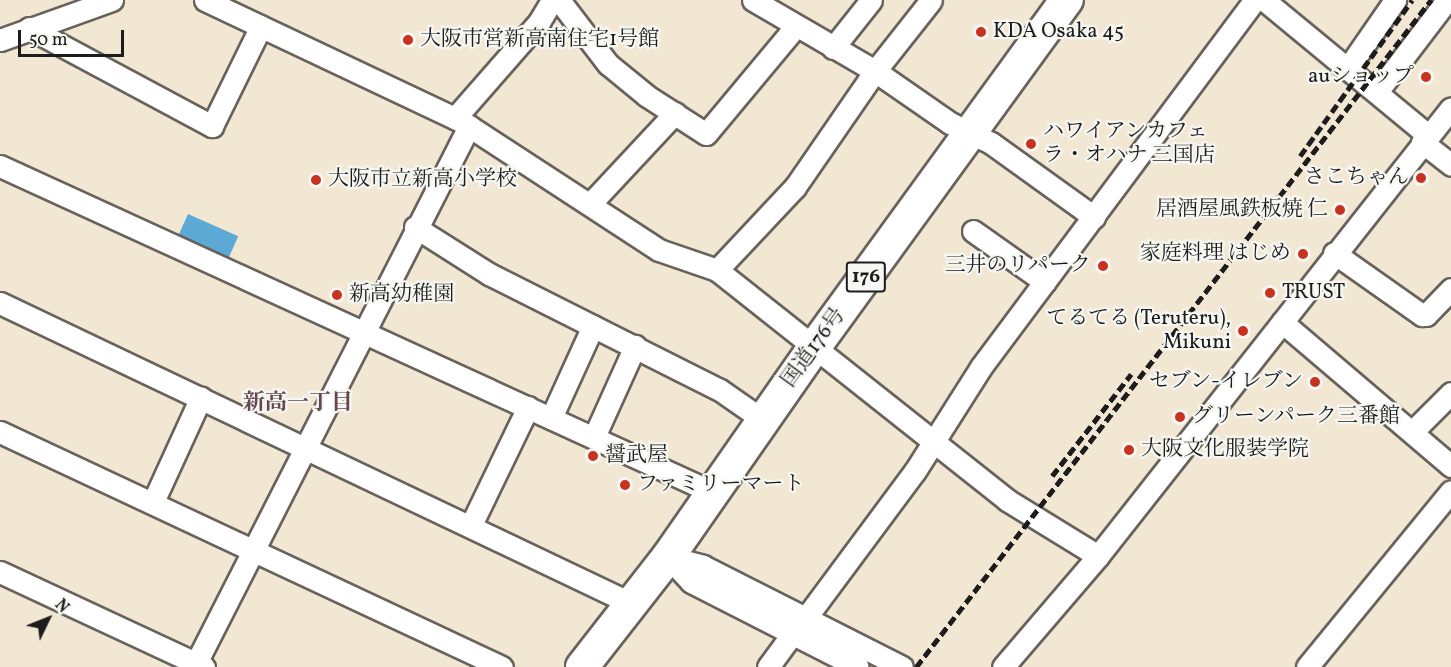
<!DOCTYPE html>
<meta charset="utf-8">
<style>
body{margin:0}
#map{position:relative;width:1451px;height:667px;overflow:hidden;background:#f2e7d2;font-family:Vollkorn,"Noto Serif JP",serif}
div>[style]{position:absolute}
.water>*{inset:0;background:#5ca9d5;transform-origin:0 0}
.roads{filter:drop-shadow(2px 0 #67635c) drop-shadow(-2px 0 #67635c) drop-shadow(0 2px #67635c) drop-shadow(0 -2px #67635c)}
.minor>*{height:21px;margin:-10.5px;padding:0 10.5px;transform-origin:10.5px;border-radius:10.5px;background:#fff}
.highway>*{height:32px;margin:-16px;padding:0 16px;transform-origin:16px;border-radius:16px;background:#fff}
.rail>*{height:4.5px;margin-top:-2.25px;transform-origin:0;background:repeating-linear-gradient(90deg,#1c1c1c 0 9px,transparent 0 13.5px)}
.dots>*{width:16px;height:16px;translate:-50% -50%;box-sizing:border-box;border:3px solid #f6f6f2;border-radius:50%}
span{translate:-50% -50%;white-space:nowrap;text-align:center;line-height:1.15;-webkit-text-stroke:4.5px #f6f6f2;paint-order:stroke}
.shield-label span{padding:2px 4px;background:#f6f6f2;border:2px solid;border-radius:4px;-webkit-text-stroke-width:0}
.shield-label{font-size:20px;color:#1c1c1c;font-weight:700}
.poi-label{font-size:21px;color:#1c1c1c}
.left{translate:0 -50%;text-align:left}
.right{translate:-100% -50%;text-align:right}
.street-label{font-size:21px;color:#1c1c1c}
.neighbourhood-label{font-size:22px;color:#654752;font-weight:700}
.north{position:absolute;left:18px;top:589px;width:60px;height:60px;-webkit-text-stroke:4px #f6f6f2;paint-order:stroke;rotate:47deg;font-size:16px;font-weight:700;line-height:24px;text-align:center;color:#1c1c1c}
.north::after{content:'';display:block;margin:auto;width:21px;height:27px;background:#1c1c1c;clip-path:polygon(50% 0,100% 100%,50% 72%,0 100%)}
.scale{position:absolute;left:18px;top:30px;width:106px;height:27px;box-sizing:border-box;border:3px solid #1c1c1c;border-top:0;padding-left:8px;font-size:18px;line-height:21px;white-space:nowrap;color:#1c1c1c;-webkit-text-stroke:4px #f6f6f2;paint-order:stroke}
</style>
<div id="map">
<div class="water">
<div style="left:188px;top:214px;width:55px;height:23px;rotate:24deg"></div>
</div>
<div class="roads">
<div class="minor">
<div style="left:205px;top:0;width:283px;rotate:25.3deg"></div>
<div style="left:461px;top:121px;width:236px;rotate:33.1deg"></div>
<div style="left:659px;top:250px;width:61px;rotate:19deg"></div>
<div style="left:717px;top:270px;width:370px;rotate:38.4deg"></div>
<div style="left:1007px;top:500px;width:107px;rotate:31.6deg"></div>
<div style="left:559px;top:0;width:81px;rotate:52.6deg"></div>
<div style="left:608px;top:64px;width:50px;rotate:39.4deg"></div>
<div style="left:647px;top:96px;width:70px;rotate:32.8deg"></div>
<div style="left:706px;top:134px;width:139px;rotate:-50.2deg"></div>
<div style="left:753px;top:0;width:141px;rotate:30.2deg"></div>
<div style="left:875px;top:71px;width:91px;rotate:34.7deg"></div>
<div style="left:950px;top:123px;width:46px;rotate:26deg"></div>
<div style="left:991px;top:143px;width:127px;rotate:35.7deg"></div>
<div style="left:1264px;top:0;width:212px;rotate:39.5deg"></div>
<div style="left:29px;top:28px;width:208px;rotate:28.2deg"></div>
<div style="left:212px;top:126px;width:111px;rotate:-63.9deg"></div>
<div style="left:0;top:40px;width:119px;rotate:-19.7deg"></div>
<div style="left:833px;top:48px;width:61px;rotate:-51.6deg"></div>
<div style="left:1348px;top:68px;width:83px;rotate:-55.3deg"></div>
<div style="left:1377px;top:92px;width:116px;rotate:-52.7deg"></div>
<div style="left:455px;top:118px;width:128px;rotate:-48.8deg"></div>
<div style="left:539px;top:22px;width:26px;rotate:-59deg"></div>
<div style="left:1422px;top:142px;width:37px;rotate:38deg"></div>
<div style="left:0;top:166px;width:783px;rotate:24.6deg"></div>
<div style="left:591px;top:203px;width:123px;rotate:-47deg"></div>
<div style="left:415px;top:227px;width:88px;rotate:32.4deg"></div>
<div style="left:489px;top:274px;width:258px;rotate:26.7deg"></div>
<div style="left:720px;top:390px;width:52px;rotate:34.9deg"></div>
<div style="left:973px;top:231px;width:88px;rotate:35.3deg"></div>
<div style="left:1334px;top:253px;width:108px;rotate:35.2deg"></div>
<div style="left:1422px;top:315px;width:4px"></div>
<div style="left:1426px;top:315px;width:36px;rotate:-46deg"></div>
<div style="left:717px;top:270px;width:114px;rotate:-46.8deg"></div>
<div style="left:795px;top:187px;width:141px;rotate:-55.4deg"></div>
<div style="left:875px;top:71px;width:90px;rotate:-51.7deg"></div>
<div style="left:0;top:303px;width:698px;rotate:25.46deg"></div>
<div style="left:1282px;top:322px;width:222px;rotate:40.4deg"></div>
<div style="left:551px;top:418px;width:101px;rotate:-65.5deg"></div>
<div style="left:0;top:432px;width:554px;rotate:25.09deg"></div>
<div style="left:1412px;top:432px;width:55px;rotate:-45deg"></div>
<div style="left:594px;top:437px;width:100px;rotate:-65.7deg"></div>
<div style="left:153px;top:502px;width:115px;rotate:-65.4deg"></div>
<div style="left:471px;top:525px;width:131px;rotate:-64.2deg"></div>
<div style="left:668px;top:557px;width:36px;rotate:14deg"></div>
<div style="left:703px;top:566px;width:223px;rotate:26.9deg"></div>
<div style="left:668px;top:557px;width:34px;rotate:47deg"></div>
<div style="left:691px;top:582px;width:187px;rotate:27deg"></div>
<div style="left:0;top:572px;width:225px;rotate:25deg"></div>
<div style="left:805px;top:619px;width:184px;rotate:-53.4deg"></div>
<div style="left:915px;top:471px;width:123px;rotate:-57.6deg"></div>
<div style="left:981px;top:367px;width:458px;rotate:-53.3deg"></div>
<div style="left:194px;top:667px;width:607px;rotate:-63.05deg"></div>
<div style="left:768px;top:667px;width:42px;rotate:-53.7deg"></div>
<div style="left:1003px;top:667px;width:146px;rotate:-49.4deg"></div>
<div style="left:1098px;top:556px;width:570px;rotate:-51.76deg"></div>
<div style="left:1307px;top:667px;width:227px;rotate:-50.7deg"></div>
</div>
<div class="highway">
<div style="left:582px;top:667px;width:140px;rotate:-52deg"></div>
<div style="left:668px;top:557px;width:254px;rotate:-55.1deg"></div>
<div style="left:813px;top:349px;width:432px;rotate:-54deg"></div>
</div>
</div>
<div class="rail">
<div style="left:1300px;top:156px;width:192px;rotate:-54.3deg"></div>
<div style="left:1052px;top:476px;width:129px;rotate:-52.2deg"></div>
<div style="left:916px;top:667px;width:843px;rotate:-52.33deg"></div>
</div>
<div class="dots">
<div style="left:981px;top:32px;background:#c8321e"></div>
<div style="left:408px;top:40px;background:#c8321e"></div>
<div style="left:1426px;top:77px;background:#c8321e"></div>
<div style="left:1031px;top:144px;background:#c8321e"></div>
<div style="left:1421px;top:178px;background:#c8321e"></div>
<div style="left:316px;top:180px;background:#c8321e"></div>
<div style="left:1340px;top:210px;background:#c8321e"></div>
<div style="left:1303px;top:254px;background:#c8321e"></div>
<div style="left:1103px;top:266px;background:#c8321e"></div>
<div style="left:1270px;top:293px;background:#c8321e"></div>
<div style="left:337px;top:295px;background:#c8321e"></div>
<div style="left:1243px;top:331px;background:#c8321e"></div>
<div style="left:1315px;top:382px;background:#c8321e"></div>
<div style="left:1180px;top:417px;background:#c8321e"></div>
<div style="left:1129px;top:450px;background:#c8321e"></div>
<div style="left:593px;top:456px;background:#c8321e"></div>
<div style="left:625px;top:485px;background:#c8321e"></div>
</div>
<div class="shield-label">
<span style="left:866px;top:277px">176</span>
</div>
<div class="poi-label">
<span class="left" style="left:993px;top:32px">KDA Osaka 45</span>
<span class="left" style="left:420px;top:40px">大阪市営新高南住宅1号館</span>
<span class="right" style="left:1414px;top:77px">auショップ</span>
<span class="left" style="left:1043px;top:144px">ハワイアンカフェ<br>ラ・オハナ 三国店</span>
<span class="right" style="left:1409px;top:178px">さこちゃん</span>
<span class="left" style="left:328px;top:180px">大阪市立新高小学校</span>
<span class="right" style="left:1328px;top:210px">居酒屋風鉄板焼 仁</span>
<span class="right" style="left:1291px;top:254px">家庭料理 はじめ</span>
<span class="right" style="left:1091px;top:266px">三井のリパーク</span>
<span class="left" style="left:1282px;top:293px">TRUST</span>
<span class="left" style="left:349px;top:295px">新高幼稚園</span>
<span class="right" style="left:1231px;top:331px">てるてる (Teruteru),<br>Mikuni</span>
<span class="right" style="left:1303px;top:382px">セブン-イレブン</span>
<span class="left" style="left:1192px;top:417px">グリーンパーク三番館</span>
<span class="left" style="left:1141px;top:450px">大阪文化服装学院</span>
<span class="left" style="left:605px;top:456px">醤武屋</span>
<span class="left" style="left:637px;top:485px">ファミリーマート</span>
</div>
<div class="street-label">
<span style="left:814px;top:348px;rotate:-54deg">国道176号</span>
</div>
<div class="neighbourhood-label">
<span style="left:298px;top:404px">新高一丁目</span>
</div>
<div class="north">N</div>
<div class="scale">50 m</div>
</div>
